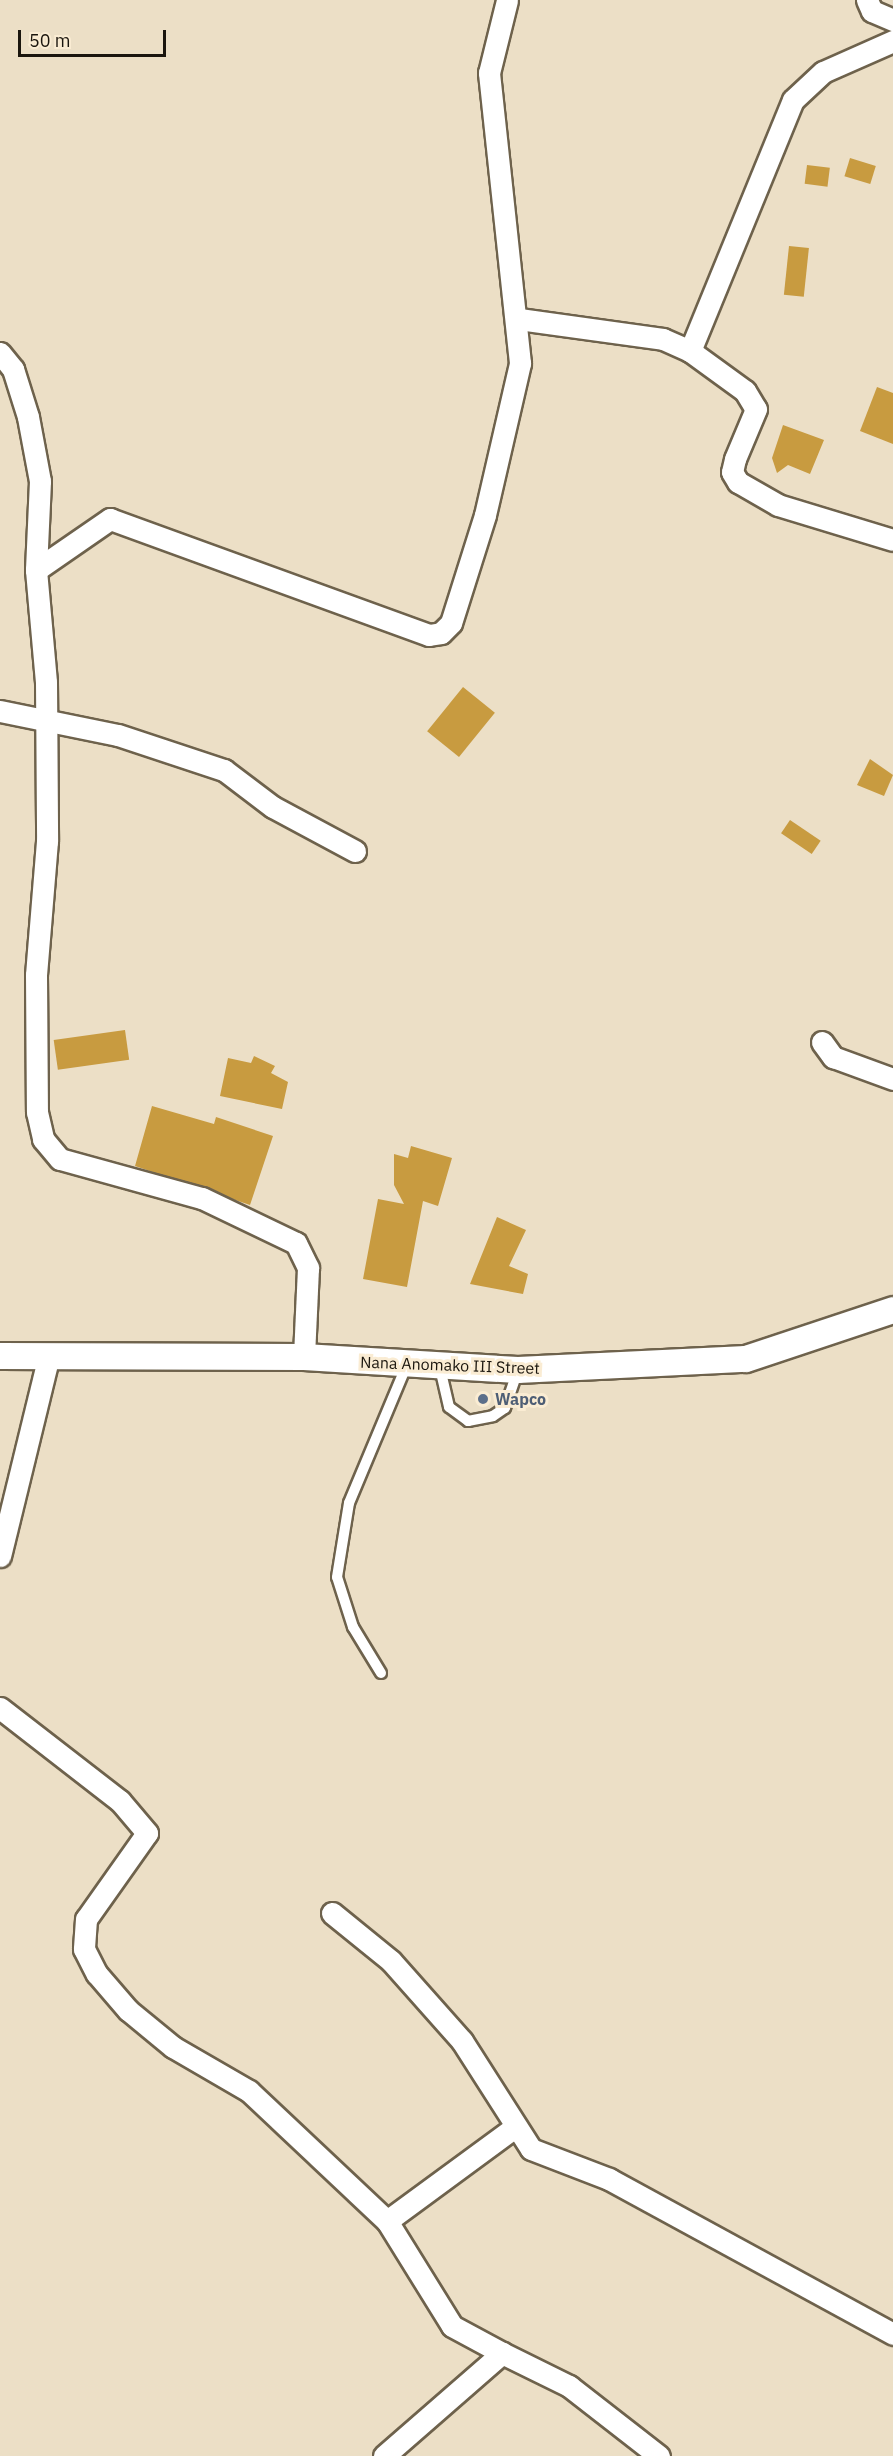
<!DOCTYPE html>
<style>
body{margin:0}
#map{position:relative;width:893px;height:2456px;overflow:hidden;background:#ecdfc6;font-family:"IBM Plex Sans",sans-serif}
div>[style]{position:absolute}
.building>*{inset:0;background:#c89b40;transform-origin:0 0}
.roads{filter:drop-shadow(2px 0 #6e624c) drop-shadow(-2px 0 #6e624c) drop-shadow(0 2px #6e624c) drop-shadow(0 -2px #6e624c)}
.service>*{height:10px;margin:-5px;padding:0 5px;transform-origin:5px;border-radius:5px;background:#fff}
.minor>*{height:21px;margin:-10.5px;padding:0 10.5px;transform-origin:10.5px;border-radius:10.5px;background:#fff}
.tertiary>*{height:26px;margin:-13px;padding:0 13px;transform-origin:13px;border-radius:13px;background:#fff}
.dots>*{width:16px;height:16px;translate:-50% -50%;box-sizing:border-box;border:3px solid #faecd3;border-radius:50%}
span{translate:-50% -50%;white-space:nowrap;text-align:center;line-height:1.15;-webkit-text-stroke:6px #faecd3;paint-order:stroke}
.street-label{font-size:16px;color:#1b160e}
.service-label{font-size:16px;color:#4e5e75;font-weight:700}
.left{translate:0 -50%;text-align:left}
.scale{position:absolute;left:18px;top:30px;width:148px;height:27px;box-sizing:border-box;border:3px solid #1b160e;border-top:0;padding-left:8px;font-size:18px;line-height:21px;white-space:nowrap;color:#1b160e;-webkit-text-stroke:4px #faecd3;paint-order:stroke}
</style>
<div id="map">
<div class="building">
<div style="left:850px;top:158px;width:27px;height:19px;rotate:17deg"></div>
<div style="left:807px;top:165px;width:23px;height:19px;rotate:7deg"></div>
<div style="left:789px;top:246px;width:20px;height:49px;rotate:6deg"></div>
<div style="clip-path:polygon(877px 387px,893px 393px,893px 444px,860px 431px)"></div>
<div style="clip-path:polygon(783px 425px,824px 440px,810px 474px,788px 465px,777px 473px,772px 458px)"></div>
<div style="left:463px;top:687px;width:41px;height:57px;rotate:39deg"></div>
<div style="clip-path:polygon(870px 759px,893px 775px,884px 796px,857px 785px)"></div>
<div style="left:790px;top:820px;width:37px;height:16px;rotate:34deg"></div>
<div style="left:125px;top:1030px;width:30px;height:72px;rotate:82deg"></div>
<div style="clip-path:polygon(254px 1056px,275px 1066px,271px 1073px,288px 1082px,282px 1109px,220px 1096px,228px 1058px,251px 1063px)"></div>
<div style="clip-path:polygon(152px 1106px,214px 1124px,216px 1117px,273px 1136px,250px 1205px,135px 1166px)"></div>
<div style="clip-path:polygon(411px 1146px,452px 1158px,438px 1206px,423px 1201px,407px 1287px,363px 1279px,378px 1199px,404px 1204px,394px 1185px,394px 1154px,408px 1158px)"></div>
<div style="clip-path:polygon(497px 1217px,526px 1230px,509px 1266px,528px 1274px,523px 1294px,470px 1284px)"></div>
</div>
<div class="roads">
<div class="service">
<div style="left:440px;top:1368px;width:40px;rotate:77deg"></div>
<div style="left:449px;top:1407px;width:24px;rotate:36deg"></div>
<div style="left:468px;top:1421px;width:25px;rotate:-11deg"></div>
<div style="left:493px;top:1416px;width:14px;rotate:-34deg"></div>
<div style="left:505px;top:1408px;width:40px;rotate:-71.1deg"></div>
<div style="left:381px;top:1673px;width:54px;rotate:-121.3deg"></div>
<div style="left:353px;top:1627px;width:52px;rotate:-107.7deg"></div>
<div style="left:337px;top:1577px;width:75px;rotate:-80.8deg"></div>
<div style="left:349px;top:1503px;width:147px;rotate:-67.3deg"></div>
</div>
<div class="minor">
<div style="left:867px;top:0;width:12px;rotate:66deg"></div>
<div style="left:872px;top:11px;width:23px;rotate:23deg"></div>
<div style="left:519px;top:319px;width:145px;rotate:7.9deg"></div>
<div style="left:663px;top:339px;width:30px;rotate:24deg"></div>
<div style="left:690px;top:351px;width:68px;rotate:36deg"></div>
<div style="left:745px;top:391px;width:21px;rotate:59deg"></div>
<div style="left:756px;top:409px;width:54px;rotate:112.8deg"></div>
<div style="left:735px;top:459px;width:13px;rotate:103deg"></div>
<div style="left:732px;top:472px;width:12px;rotate:59deg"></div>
<div style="left:738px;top:482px;width:46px;rotate:29.9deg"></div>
<div style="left:778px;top:505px;width:120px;rotate:16.9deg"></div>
<div style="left:690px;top:351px;width:271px;rotate:-67.7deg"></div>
<div style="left:793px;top:100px;width:41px;rotate:-43deg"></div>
<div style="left:823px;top:72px;width:77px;rotate:-23.9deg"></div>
<div style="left:0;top:353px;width:21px;rotate:51deg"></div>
<div style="left:13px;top:369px;width:50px;rotate:72.6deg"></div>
<div style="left:28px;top:417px;width:65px;rotate:79.4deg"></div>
<div style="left:40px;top:481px;width:89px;rotate:92.6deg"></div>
<div style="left:36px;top:570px;width:90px;rotate:-34.6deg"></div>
<div style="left:110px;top:519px;width:339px;rotate:20deg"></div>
<div style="left:429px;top:635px;width:12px;rotate:-9deg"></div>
<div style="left:441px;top:633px;width:14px;rotate:-45deg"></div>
<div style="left:451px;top:623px;width:113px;rotate:-72.5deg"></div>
<div style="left:485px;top:515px;width:156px;rotate:-77deg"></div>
<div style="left:520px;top:363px;width:292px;rotate:-96.1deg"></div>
<div style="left:489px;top:73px;width:75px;rotate:-76.1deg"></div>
<div style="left:36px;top:570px;width:112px;rotate:84.9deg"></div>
<div style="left:46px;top:682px;width:159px;rotate:89.6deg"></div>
<div style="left:47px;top:841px;width:134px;rotate:94.7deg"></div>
<div style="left:36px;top:975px;width:137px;rotate:89.6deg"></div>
<div style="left:37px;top:1112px;width:28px;rotate:77deg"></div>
<div style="left:43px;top:1139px;width:26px;rotate:50deg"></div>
<div style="left:60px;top:1159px;width:147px;rotate:15.4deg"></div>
<div style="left:202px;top:1198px;width:104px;rotate:25.6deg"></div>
<div style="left:296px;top:1243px;width:28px;rotate:64deg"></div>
<div style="left:308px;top:1268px;width:89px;rotate:92.6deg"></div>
<div style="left:0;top:711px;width:120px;rotate:11.5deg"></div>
<div style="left:118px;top:735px;width:112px;rotate:18.3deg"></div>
<div style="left:224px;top:770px;width:61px;rotate:37.1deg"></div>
<div style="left:273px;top:807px;width:93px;rotate:28.2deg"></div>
<div style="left:822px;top:1042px;width:19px;rotate:54deg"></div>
<div style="left:833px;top:1057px;width:64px;rotate:20.1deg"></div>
<div style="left:0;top:1556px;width:207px;rotate:-76.3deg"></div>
<div style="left:0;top:1708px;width:152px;rotate:37.8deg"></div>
<div style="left:120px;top:1801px;width:42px;rotate:49.8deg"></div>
<div style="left:147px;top:1833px;width:105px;rotate:125.3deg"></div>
<div style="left:86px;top:1919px;width:30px;rotate:94deg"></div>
<div style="left:84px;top:1949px;width:28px;rotate:63deg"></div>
<div style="left:97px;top:1974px;width:48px;rotate:49.3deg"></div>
<div style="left:128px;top:2010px;width:58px;rotate:39.4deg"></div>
<div style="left:173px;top:2047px;width:88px;rotate:30.1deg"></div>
<div style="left:249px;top:2091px;width:190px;rotate:43.3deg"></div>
<div style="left:387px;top:2221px;width:123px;rotate:58.2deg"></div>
<div style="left:452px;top:2326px;width:57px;rotate:28.4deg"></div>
<div style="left:332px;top:1913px;width:76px;rotate:39.1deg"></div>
<div style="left:391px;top:1961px;width:107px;rotate:48.4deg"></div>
<div style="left:462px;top:2041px;width:128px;rotate:57.4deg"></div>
<div style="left:531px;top:2149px;width:84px;rotate:21deg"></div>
<div style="left:609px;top:2179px;width:324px;rotate:28.6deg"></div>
<div style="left:387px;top:2221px;width:159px;rotate:-36.3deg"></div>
<div style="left:384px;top:2456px;width:157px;rotate:-41.1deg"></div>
<div style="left:502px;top:2353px;width:75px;rotate:26.2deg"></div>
<div style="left:569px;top:2386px;width:114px;rotate:37.9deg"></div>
</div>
<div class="tertiary">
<div style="left:0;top:1356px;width:304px;rotate:0.2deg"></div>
<div style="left:304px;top:1357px;width:214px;rotate:3.5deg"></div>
<div style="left:518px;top:1370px;width:228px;rotate:-2.8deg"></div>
<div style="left:746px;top:1359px;width:155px;rotate:-18.4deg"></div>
</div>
</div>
<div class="dots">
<div style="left:483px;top:1399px;background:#5c6f8a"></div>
</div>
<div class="street-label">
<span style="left:450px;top:1365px;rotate:2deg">Nana Anomako III Street</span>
</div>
<div class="service-label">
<span class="left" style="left:495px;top:1399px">Wapco</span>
</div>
<div class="scale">50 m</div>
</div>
